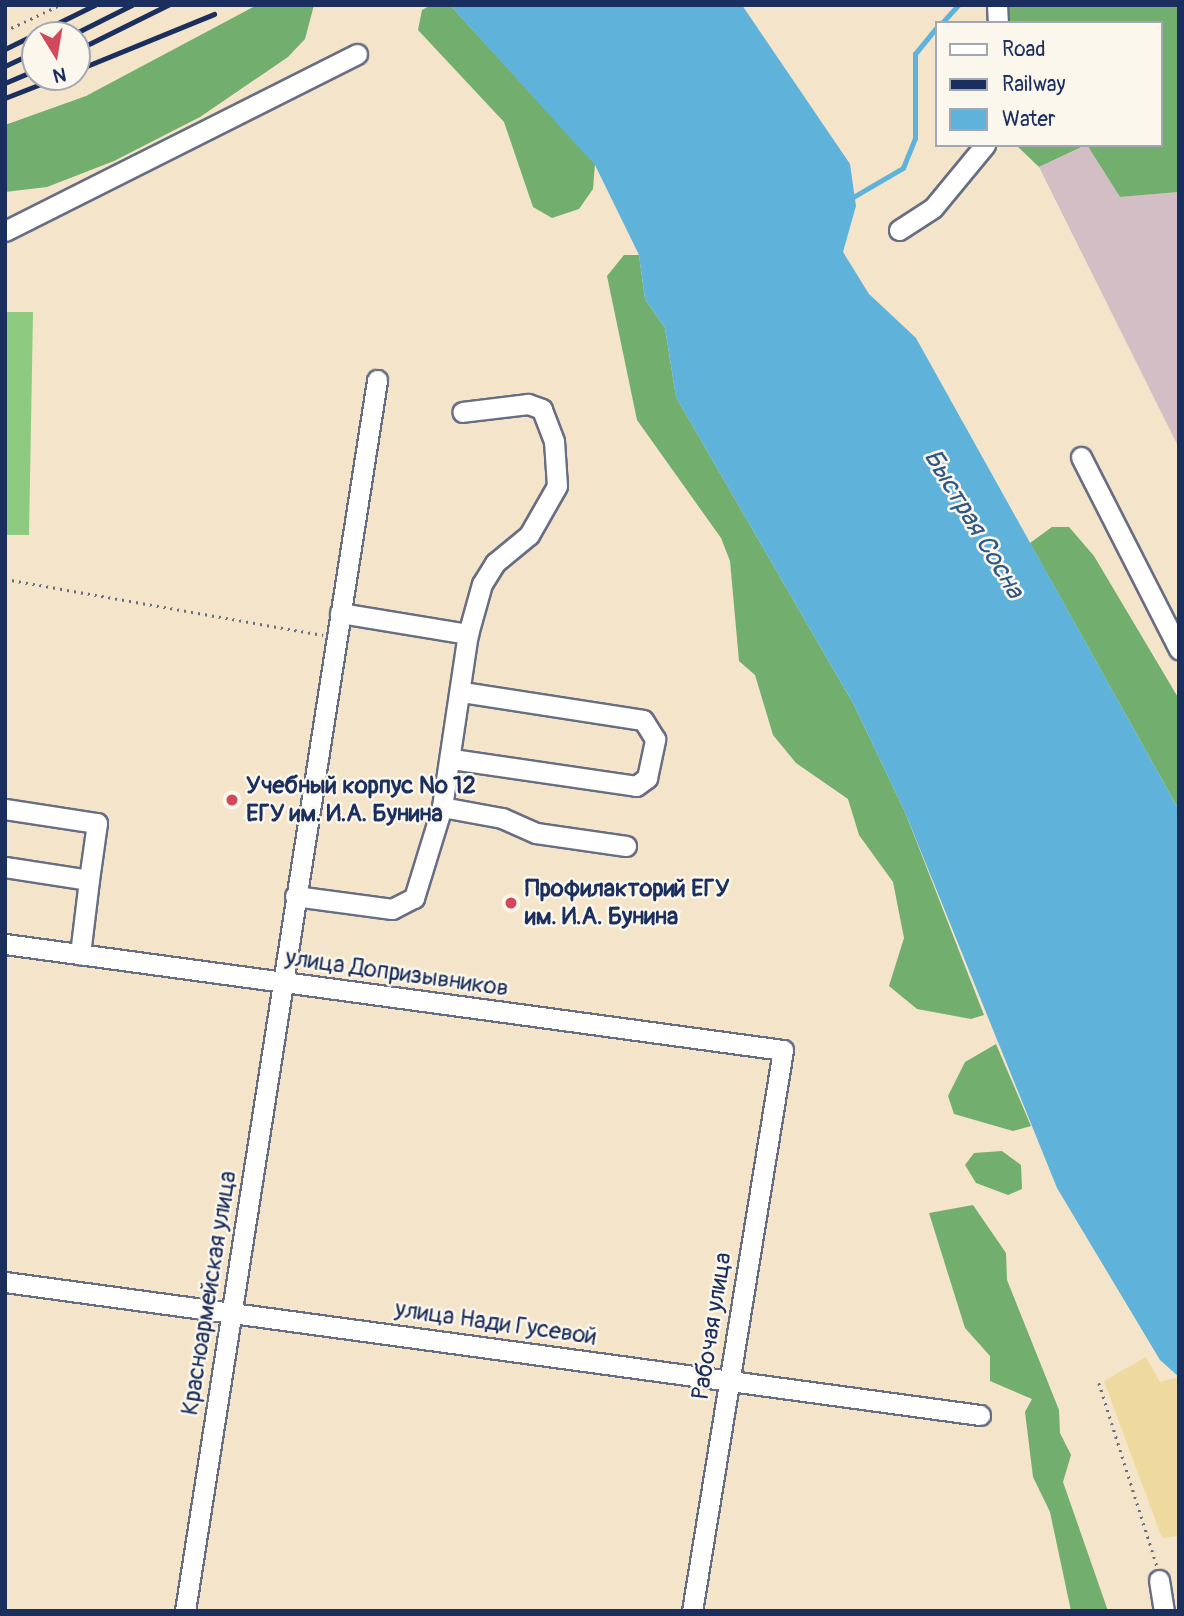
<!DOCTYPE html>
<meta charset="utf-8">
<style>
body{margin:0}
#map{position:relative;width:1184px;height:1616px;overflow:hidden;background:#f4e4ca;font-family:Pangolin,sans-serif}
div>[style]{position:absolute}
.industrial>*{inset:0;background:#d2bec4}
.green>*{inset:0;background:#8dca7f}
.forest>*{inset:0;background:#72ae6e}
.sand>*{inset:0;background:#eeda9e}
.water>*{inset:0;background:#5fb3db}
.stream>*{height:4.5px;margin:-2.25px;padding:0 2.25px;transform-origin:2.25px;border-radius:2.25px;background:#5fb3db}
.path>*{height:2.5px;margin-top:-1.25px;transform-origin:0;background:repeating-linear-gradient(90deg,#676e84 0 2px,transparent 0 7px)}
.roads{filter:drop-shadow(2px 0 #676e84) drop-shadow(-2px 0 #676e84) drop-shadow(0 2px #676e84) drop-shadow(0 -2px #676e84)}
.minor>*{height:19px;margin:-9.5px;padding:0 9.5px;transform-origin:9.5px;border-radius:9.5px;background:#fff}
.rail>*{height:4.5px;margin:-2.25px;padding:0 2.25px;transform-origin:2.25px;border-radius:2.25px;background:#1b2f5e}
.dots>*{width:19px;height:19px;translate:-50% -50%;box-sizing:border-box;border:4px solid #fbf7ec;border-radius:50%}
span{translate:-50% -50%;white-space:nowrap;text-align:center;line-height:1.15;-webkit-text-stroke:5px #fbf7ec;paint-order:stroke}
.poi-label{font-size:24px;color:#1b2f5e;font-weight:700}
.left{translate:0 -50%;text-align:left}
.street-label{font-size:24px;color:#1b2f5e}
.water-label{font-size:26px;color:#2f5784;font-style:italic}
.frame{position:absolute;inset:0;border:7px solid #1b2f5e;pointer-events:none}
.legend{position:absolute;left:935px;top:21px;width:228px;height:126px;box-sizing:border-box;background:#fbf7ec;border:2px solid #a1a7b3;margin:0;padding:9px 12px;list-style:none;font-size:21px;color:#1b2f5e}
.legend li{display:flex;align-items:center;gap:14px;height:35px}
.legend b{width:35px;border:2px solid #a1a7b3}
.north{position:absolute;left:21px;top:21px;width:70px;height:70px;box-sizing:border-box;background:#fbf7ec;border:2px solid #a1a7b3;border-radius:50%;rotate:169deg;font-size:19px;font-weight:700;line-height:28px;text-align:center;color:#1b2f5e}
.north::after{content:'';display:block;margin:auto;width:24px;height:32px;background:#d1495b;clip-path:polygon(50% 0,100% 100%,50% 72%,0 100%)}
</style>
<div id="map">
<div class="industrial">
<div style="clip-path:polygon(1087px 145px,1120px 197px,1179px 192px,1179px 448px,1039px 167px)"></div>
</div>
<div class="green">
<div style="clip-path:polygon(5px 312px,33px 312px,29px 535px,5px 535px)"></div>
</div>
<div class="forest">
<div style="clip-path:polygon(257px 5px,314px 5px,305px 39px,288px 57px,200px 117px,114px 161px,47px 187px,5px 192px,5px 125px,86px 96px)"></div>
<div style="clip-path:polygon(431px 5px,450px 5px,595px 164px,593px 189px,579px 209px,552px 218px,533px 207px,504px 122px,418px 30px,422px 10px)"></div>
<div style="clip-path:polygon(1001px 5px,1179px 5px,1179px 192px,1120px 197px,1087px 145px,1161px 145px,1161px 23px,1002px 23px)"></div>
<div style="clip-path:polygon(1016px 145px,1086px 145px,1039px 167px)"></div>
<div style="clip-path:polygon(624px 255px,639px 255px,645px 299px,665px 328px,676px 397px,854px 705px,905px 812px,984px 1015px,971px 1019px,917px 1009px,889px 986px,904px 938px,893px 882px,859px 835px,848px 799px,796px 763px,773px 735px,755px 675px,739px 661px,730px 561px,721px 538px,637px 420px,607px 276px)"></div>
<div style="clip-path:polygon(1052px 527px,1069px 527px,1094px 556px,1179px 699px,1179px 810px,1030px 543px)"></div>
<div style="clip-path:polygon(996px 1044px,1031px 1126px,1013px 1131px,954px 1114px,948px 1096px,965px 1062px)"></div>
<div style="clip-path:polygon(1002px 1151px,1021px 1165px,1022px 1189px,1008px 1195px,976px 1183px,965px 1165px,974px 1153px)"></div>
<div style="clip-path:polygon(973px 1205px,1006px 1253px,1007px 1280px,1059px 1410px,1060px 1433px,1071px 1455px,1063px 1482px,1108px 1611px,1071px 1611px,1050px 1512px,1033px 1477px,1025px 1412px,1032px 1399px,990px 1381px,990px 1356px,965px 1328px,929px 1213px)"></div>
</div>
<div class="sand">
<div style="clip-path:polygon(1146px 1357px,1160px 1382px,1179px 1377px,1179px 1536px,1162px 1538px,1104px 1381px)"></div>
</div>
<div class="water">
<div style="clip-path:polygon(450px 5px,742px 5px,850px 164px,856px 206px,843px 252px,869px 294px,916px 338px,1179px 810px,1179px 1377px,1160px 1360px,1057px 1188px,905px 812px,854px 705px,676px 397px,665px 328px,645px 299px,639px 255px,595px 165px)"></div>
</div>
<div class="stream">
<div style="left:942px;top:23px;width:24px;rotate:-48deg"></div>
<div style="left:850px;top:199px;width:61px;rotate:-30.3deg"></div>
<div style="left:903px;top:168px;width:31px;rotate:-68deg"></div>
<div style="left:915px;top:139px;width:85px;rotate:-90deg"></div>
<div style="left:915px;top:54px;width:35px;rotate:-51deg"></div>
</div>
<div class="path">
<div style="left:5px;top:31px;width:61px;rotate:-25.3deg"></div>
<div style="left:5px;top:579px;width:323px;rotate:10deg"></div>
<div style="left:1099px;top:1383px;width:192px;rotate:72.4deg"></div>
</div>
<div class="roads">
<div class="minor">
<div style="left:997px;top:5px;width:18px;rotate:87deg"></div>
<div style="left:899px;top:230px;width:40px;rotate:-32.9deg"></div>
<div style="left:933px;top:208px;width:82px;rotate:-50.5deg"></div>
<div style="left:5px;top:231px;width:394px;rotate:-26.7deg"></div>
<div style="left:1081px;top:457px;width:216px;rotate:63deg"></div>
<div style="left:340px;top:613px;width:130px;rotate:9.3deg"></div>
<div style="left:452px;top:759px;width:186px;rotate:8.3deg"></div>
<div style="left:636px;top:786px;width:14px;rotate:-36deg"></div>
<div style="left:647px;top:778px;width:40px;rotate:-78deg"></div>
<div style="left:655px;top:739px;width:22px;rotate:-122deg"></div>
<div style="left:643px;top:720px;width:183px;rotate:-171.2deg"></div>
<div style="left:442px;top:807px;width:61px;rotate:10.4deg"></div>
<div style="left:502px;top:818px;width:37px;rotate:24deg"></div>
<div style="left:536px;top:833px;width:91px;rotate:8.2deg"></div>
<div style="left:5px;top:809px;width:93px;rotate:8.7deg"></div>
<div style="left:97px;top:823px;width:58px;rotate:98deg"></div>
<div style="left:5px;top:867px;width:85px;rotate:8.8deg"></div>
<div style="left:89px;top:880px;width:75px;rotate:96.9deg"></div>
<div style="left:295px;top:896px;width:98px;rotate:7.6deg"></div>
<div style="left:392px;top:909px;width:25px;rotate:-27deg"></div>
<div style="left:414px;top:898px;width:95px;rotate:-72.9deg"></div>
<div style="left:442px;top:807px;width:175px;rotate:-81.5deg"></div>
<div style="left:468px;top:634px;width:52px;rotate:-74.4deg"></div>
<div style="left:482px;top:584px;width:25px;rotate:-58deg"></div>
<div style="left:495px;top:563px;width:44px;rotate:-39.5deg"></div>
<div style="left:529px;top:535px;width:56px;rotate:-60.3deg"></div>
<div style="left:557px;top:486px;width:45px;rotate:-93.8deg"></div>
<div style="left:554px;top:441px;width:34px;rotate:-111deg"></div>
<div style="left:542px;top:409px;width:15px;rotate:-160deg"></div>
<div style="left:528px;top:404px;width:66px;rotate:173.1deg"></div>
<div style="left:5px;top:944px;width:785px;rotate:7.76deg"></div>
<div style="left:783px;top:1050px;width:568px;rotate:99.21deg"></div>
<div style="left:5px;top:1282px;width:984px;rotate:7.77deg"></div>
<div style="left:1159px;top:1580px;width:31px;rotate:81deg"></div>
<div style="left:185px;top:1611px;width:1246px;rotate:-81.13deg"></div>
</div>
</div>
<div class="rail">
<div style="left:72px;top:35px;width:67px;rotate:-26.6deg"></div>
<div style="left:5px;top:49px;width:100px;rotate:-26.1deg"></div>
<div style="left:77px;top:50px;width:102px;rotate:-26.3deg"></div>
<div style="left:5px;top:66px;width:33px;rotate:-25deg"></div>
<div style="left:77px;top:70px;width:148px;rotate:-22.2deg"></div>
<div style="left:5px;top:83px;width:33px;rotate:-23deg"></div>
<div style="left:5px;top:98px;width:58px;rotate:-21.3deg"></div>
</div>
<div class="dots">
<div style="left:232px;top:800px;background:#d1495b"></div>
<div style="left:511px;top:903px;background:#d1495b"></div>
</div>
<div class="poi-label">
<span class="left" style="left:246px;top:800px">Учебный корпус № 12<br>ЕГУ им. И.А. Бунина</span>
<span class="left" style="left:525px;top:903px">Профилакторий ЕГУ<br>им. И.А. Бунина</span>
</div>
<div class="street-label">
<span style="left:397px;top:973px;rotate:8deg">улица Допризывников</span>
<span style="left:209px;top:1293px;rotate:-81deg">Красноармейская улица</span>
<span style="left:496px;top:1323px;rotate:8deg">улица Нади Гусевой</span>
<span style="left:712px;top:1326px;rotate:-81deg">Рабочая улица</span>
</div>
<div class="water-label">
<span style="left:973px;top:524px;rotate:59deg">Быстрая Сосна</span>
</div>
<div class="frame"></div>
<ul class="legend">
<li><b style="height:9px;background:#fff"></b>Road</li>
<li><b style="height:9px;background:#1b2f5e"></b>Railway</li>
<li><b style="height:19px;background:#5fb3db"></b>Water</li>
</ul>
<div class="north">N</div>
</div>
